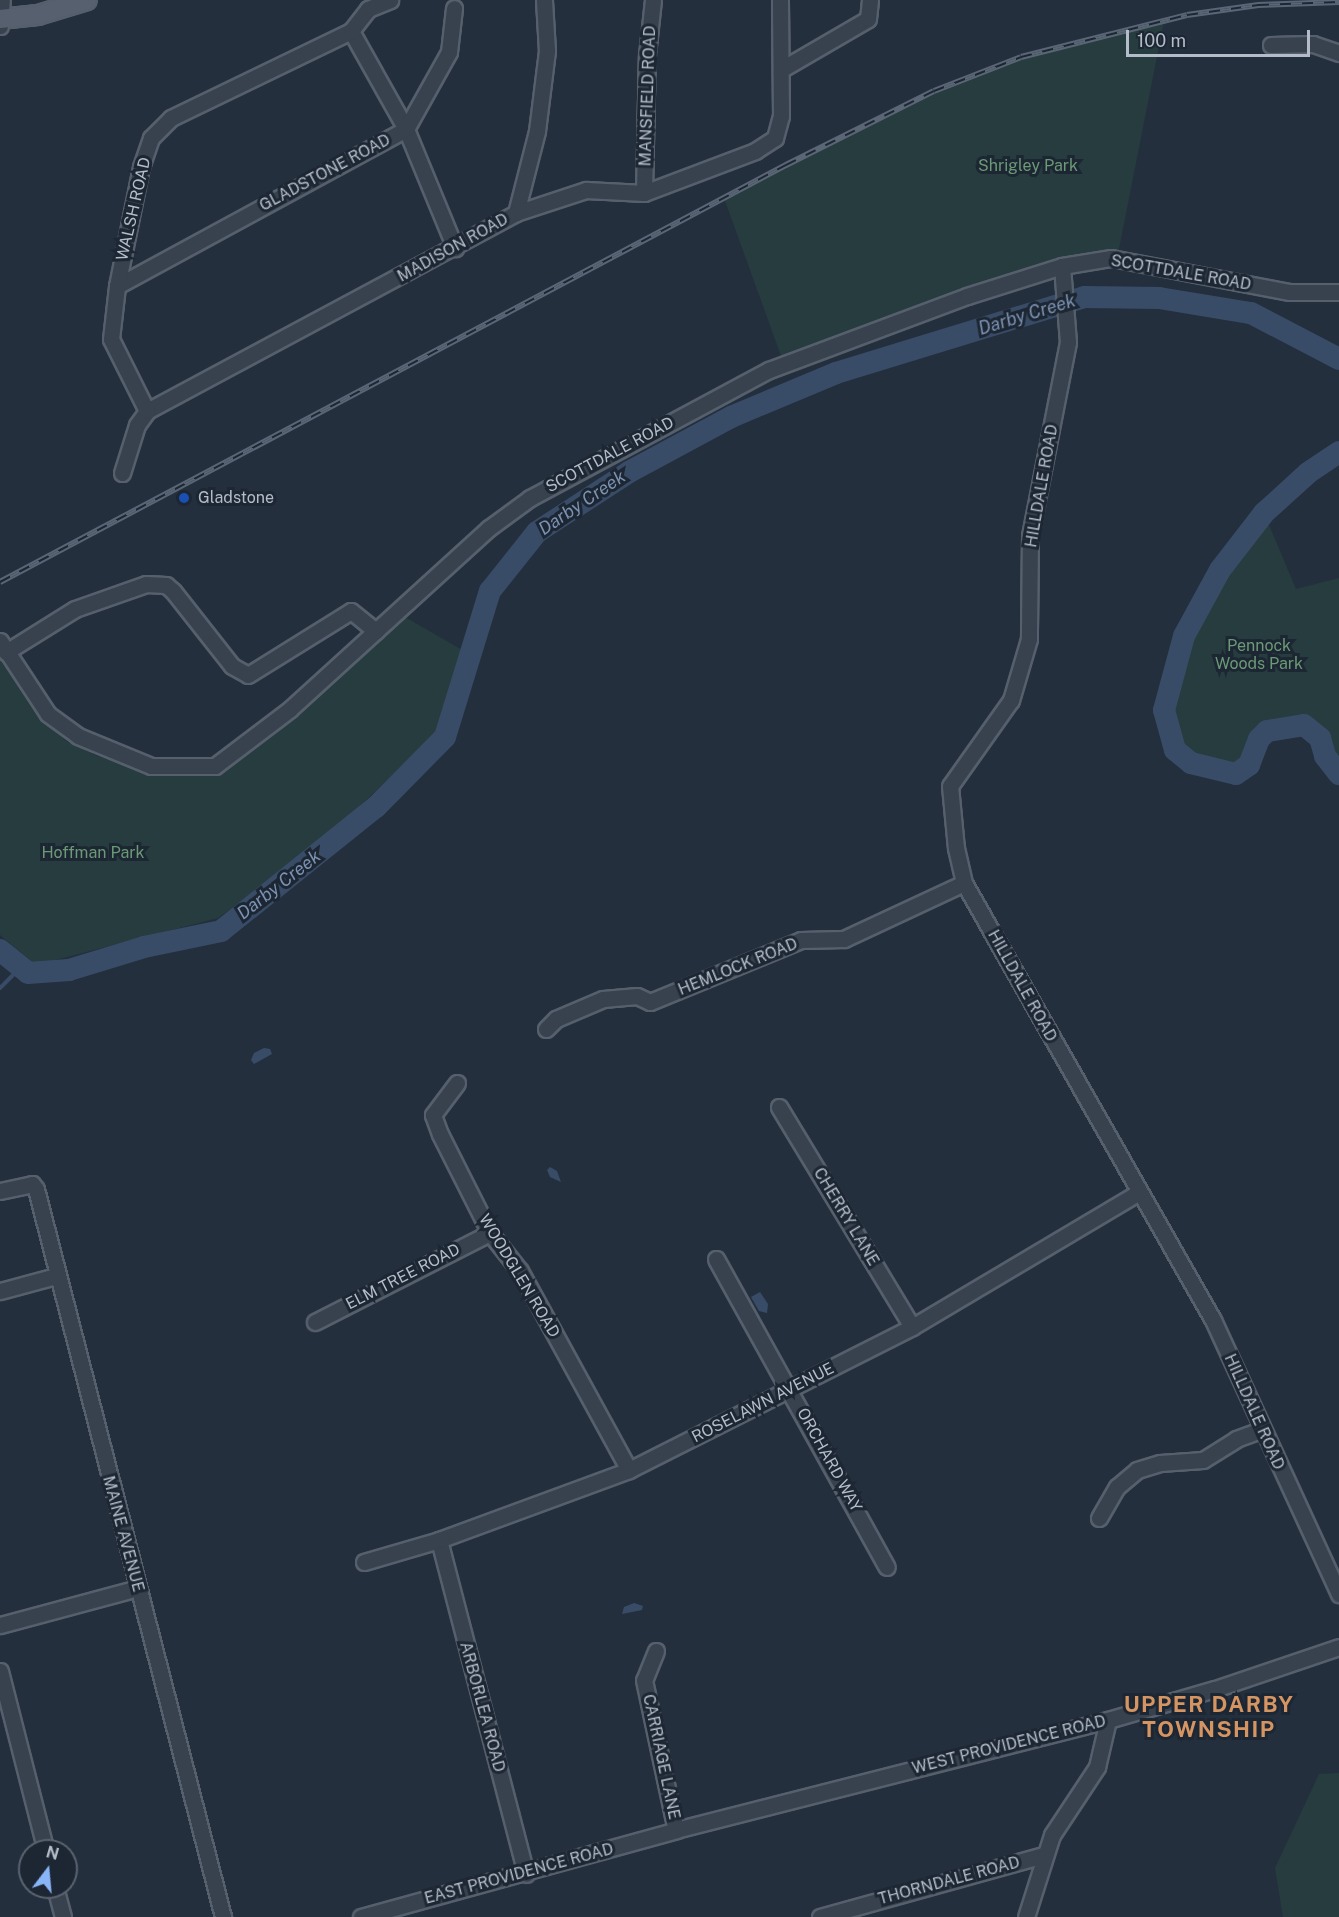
<!DOCTYPE html>
<style>
body{margin:0}
#map{position:relative;width:1339px;height:1917px;overflow:hidden;background:#242f3e;font-family:"Public Sans",sans-serif}
div>[style]{position:absolute}
.green>*{inset:0;background:#263c3f}
.water>*{inset:0;background:#394c67}
.stream>*{height:4px;margin:-2px;padding:0 2px;transform-origin:2px;border-radius:2px;background:#394c67}
.river>*{height:22px;margin:-11px;padding:0 11px;transform-origin:11px;border-radius:11px;background:#394c67}
.roads{filter:drop-shadow(2px 0 #565f6c) drop-shadow(-2px 0 #565f6c) drop-shadow(0 2px #565f6c) drop-shadow(0 -2px #565f6c)}
.minor>*{height:15px;margin:-7.5px;padding:0 7.5px;transform-origin:7.5px;border-radius:7.5px;background:#38414e}
.major>*{height:18px;margin:-9px;padding:0 9px;transform-origin:9px;border-radius:9px;background:#56606e}
.rail>*{height:6px;margin-top:-3px;transform-origin:0;background:repeating-linear-gradient(90deg,#1d2633 0 11px,#5a6575 0 22px);box-sizing:border-box;border-block:2px solid #5a6575}
.dots>*{width:16px;height:16px;translate:-50% -50%;box-sizing:border-box;border:3px solid #1d2633;border-radius:50%}
span{translate:-50% -50%;white-space:nowrap;text-align:center;line-height:1.15;-webkit-text-stroke:6px #1d2633;paint-order:stroke}
.street-label{font-size:16px;color:#b4bcc9}
.park-label{font-size:16px;color:#6b9a76}
.poi-label{font-size:16px;color:#b4bcc9}
.left{translate:0 -50%;text-align:left}
.water-label{font-size:18px;color:#7c92b1;font-style:italic}
.district-label{font-size:22px;color:#d59563;font-weight:700;letter-spacing:1.5px}
.north{position:absolute;left:18px;top:1839px;width:60px;height:60px;box-sizing:border-box;background:#1d2633;border:2px solid #59626f;border-radius:50%;rotate:16deg;font-size:16px;font-weight:700;line-height:24px;text-align:center;color:#b4bcc9}
.north::after{content:'';display:block;margin:auto;width:21px;height:27px;background:#8ab4f8;clip-path:polygon(50% 0,100% 100%,50% 72%,0 100%)}
.scale{position:absolute;left:1126px;top:30px;width:184px;height:27px;box-sizing:border-box;border:3px solid #b4bcc9;border-top:0;padding-left:8px;font-size:18px;line-height:21px;white-space:nowrap;color:#b4bcc9;-webkit-text-stroke:4px #1d2633;paint-order:stroke}
</style>
<div id="map">
<div class="green">
<div style="clip-path:polygon(1164px 21px,1117px 259px,1062px 266px,784px 364px,724px 198px,872px 120px,991px 68px,1069px 42px)"></div>
<div style="clip-path:polygon(1264px 513px,1296px 589px,1339px 578px,1339px 774px,1325px 756px,1320px 738px,1304px 725px,1267px 731px,1259px 739px,1249px 765px,1236px 774px,1191px 763px,1175px 750px,1168px 733px,1164px 710px,1184px 636px,1220px 570px)"></div>
<div style="clip-path:polygon(405px 617px,464px 651px,438px 734px,306px 855px,218px 918px,36px 965px,0 935px,0 659px,33px 710px,66px 741px,97px 756px,150px 769px,229px 766px)"></div>
<div style="clip-path:polygon(1339px 1773px,1339px 1917px,1283px 1917px,1275px 1868px,1319px 1774px)"></div>
</div>
<div class="water">
<div style="clip-path:polygon(264px 1048px,270px 1049px,272px 1054px,254px 1064px,251px 1060px,254px 1053px)"></div>
<div style="clip-path:polygon(550px 1167px,557px 1171px,561px 1182px,550px 1177px,547px 1170px)"></div>
<div style="clip-path:polygon(760px 1292px,768px 1304px,767px 1313px,759px 1311px,751px 1297px)"></div>
<div style="clip-path:polygon(634px 1603px,643px 1606px,642px 1610px,622px 1614px,624px 1607px)"></div>
</div>
<div class="stream">
<div style="left:0;top:988px;width:30px;rotate:-45deg"></div>
</div>
<div class="river">
<div style="left:1339px;top:452px;width:37px;rotate:146deg"></div>
<div style="left:1308px;top:473px;width:59px;rotate:137.7deg"></div>
<div style="left:1264px;top:513px;width:72px;rotate:127.7deg"></div>
<div style="left:1220px;top:570px;width:75px;rotate:118.6deg"></div>
<div style="left:1184px;top:636px;width:77px;rotate:105.1deg"></div>
<div style="left:1164px;top:710px;width:41px;rotate:74.6deg"></div>
<div style="left:1175px;top:750px;width:21px;rotate:39deg"></div>
<div style="left:1191px;top:763px;width:46px;rotate:13.7deg"></div>
<div style="left:1236px;top:774px;width:16px;rotate:-35deg"></div>
<div style="left:1249px;top:765px;width:28px;rotate:-69deg"></div>
<div style="left:1259px;top:739px;width:11px;rotate:-45deg"></div>
<div style="left:1267px;top:731px;width:37px;rotate:-9deg"></div>
<div style="left:1304px;top:725px;width:21px;rotate:39deg"></div>
<div style="left:1320px;top:738px;width:19px;rotate:74deg"></div>
<div style="left:1325px;top:756px;width:23px;rotate:52deg"></div>
<div style="left:0;top:950px;width:36px;rotate:39deg"></div>
<div style="left:28px;top:973px;width:41px;rotate:-4.2deg"></div>
<div style="left:69px;top:970px;width:78px;rotate:-17deg"></div>
<div style="left:144px;top:947px;width:79px;rotate:-11.7deg"></div>
<div style="left:221px;top:931px;width:198px;rotate:-38.7deg"></div>
<div style="left:376px;top:807px;width:98px;rotate:-45.4deg"></div>
<div style="left:445px;top:737px;width:153px;rotate:-72.9deg"></div>
<div style="left:490px;top:591px;width:75px;rotate:-51.5deg"></div>
<div style="left:537px;top:532px;width:110px;rotate:-33.1deg"></div>
<div style="left:629px;top:472px;width:116px;rotate:-28.3deg"></div>
<div style="left:731px;top:417px;width:114px;rotate:-22.7deg"></div>
<div style="left:836px;top:373px;width:260px;rotate:-17deg"></div>
<div style="left:1085px;top:297px;width:74px;rotate:0.8deg"></div>
<div style="left:1159px;top:298px;width:93px;rotate:9.3deg"></div>
<div style="left:1251px;top:313px;width:99px;rotate:27.6deg"></div>
</div>
<div class="roads">
<div class="minor">
<div style="left:0;top:26px;width:26px;rotate:-86deg"></div>
<div style="left:351px;top:31px;width:112px;rotate:60.7deg"></div>
<div style="left:406px;top:129px;width:129px;rotate:67.6deg"></div>
<div style="left:1271px;top:45px;width:42px;rotate:-1.4deg"></div>
<div style="left:1313px;top:44px;width:28px;rotate:19deg"></div>
<div style="left:782px;top:69px;width:99px;rotate:-30.2deg"></div>
<div style="left:868px;top:19px;width:19px;rotate:-84deg"></div>
<div style="left:644px;top:193px;width:138px;rotate:-88.8deg"></div>
<div style="left:647px;top:55px;width:55px;rotate:-83.8deg"></div>
<div style="left:516px;top:213px;width:85px;rotate:-75.6deg"></div>
<div style="left:537px;top:131px;width:81px;rotate:-82.9deg"></div>
<div style="left:547px;top:51px;width:51px;rotate:-93.4deg"></div>
<div style="left:1062px;top:266px;width:76px;rotate:85.5deg"></div>
<div style="left:1068px;top:342px;width:198px;rotate:101.1deg"></div>
<div style="left:1030px;top:536px;width:103px;rotate:90.6deg"></div>
<div style="left:1029px;top:639px;width:64px;rotate:106.4deg"></div>
<div style="left:1011px;top:700px;width:105px;rotate:125.3deg"></div>
<div style="left:950px;top:786px;width:62px;rotate:84.5deg"></div>
<div style="left:956px;top:848px;width:36px;rotate:77deg"></div>
<div style="left:964px;top:883px;width:503px;rotate:60.33deg"></div>
<div style="left:1213px;top:1320px;width:302px;rotate:65.3deg"></div>
<div style="left:117px;top:286px;width:329px;rotate:-28.5deg"></div>
<div style="left:406px;top:129px;width:88px;rotate:-60.8deg"></div>
<div style="left:449px;top:52px;width:44px;rotate:-83.5deg"></div>
<div style="left:147px;top:411px;width:419px;rotate:-28.2deg"></div>
<div style="left:516px;top:213px;width:74px;rotate:-18.2deg"></div>
<div style="left:586px;top:190px;width:58px;rotate:3deg"></div>
<div style="left:644px;top:193px;width:119px;rotate:-20.7deg"></div>
<div style="left:755px;top:151px;width:24px;rotate:-33deg"></div>
<div style="left:775px;top:138px;width:23px;rotate:-75deg"></div>
<div style="left:781px;top:116px;width:116px;rotate:-90.5deg"></div>
<div style="left:122px;top:473px;width:50px;rotate:-72.6deg"></div>
<div style="left:137px;top:425px;width:17px;rotate:-54deg"></div>
<div style="left:147px;top:411px;width:80px;rotate:-116.6deg"></div>
<div style="left:111px;top:339px;width:53px;rotate:-83.5deg"></div>
<div style="left:117px;top:286px;width:121px;rotate:-78.6deg"></div>
<div style="left:141px;top:167px;width:31px;rotate:-71deg"></div>
<div style="left:151px;top:138px;width:28px;rotate:-45deg"></div>
<div style="left:171px;top:118px;width:200px;rotate:-25.8deg"></div>
<div style="left:351px;top:31px;width:28px;rotate:-52deg"></div>
<div style="left:368px;top:9px;width:24px;rotate:-22deg"></div>
<div style="left:0;top:641px;width:87px;rotate:56.7deg"></div>
<div style="left:48px;top:714px;width:37px;rotate:36deg"></div>
<div style="left:78px;top:736px;width:79px;rotate:22.3deg"></div>
<div style="left:151px;top:766px;width:64px"></div>
<div style="left:215px;top:766px;width:94px;rotate:-37.2deg"></div>
<div style="left:290px;top:709px;width:269px;rotate:-42.3deg"></div>
<div style="left:489px;top:528px;width:51px;rotate:-36.2deg"></div>
<div style="left:530px;top:498px;width:271px;rotate:-28.2deg"></div>
<div style="left:769px;top:370px;width:211px;rotate:-20.5deg"></div>
<div style="left:967px;top:296px;width:100px;rotate:-17.5deg"></div>
<div style="left:1062px;top:266px;width:50px;rotate:-9.3deg"></div>
<div style="left:1111px;top:258px;width:182px;rotate:10.8deg"></div>
<div style="left:1290px;top:292px;width:49px"></div>
<div style="left:6px;top:652px;width:81px;rotate:-31.9deg"></div>
<div style="left:75px;top:609px;width:75px;rotate:-19.4deg"></div>
<div style="left:146px;top:584px;width:20px;rotate:3deg"></div>
<div style="left:166px;top:585px;width:9px;rotate:41deg"></div>
<div style="left:173px;top:591px;width:95px;rotate:51.8deg"></div>
<div style="left:232px;top:666px;width:18px;rotate:29deg"></div>
<div style="left:248px;top:675px;width:121px;rotate:-31.9deg"></div>
<div style="left:351px;top:611px;width:32px;rotate:39deg"></div>
<div style="left:546px;top:1029px;width:14px;rotate:-45deg"></div>
<div style="left:556px;top:1019px;width:51px;rotate:-23.1deg"></div>
<div style="left:603px;top:999px;width:34px;rotate:-5deg"></div>
<div style="left:637px;top:996px;width:14px;rotate:25deg"></div>
<div style="left:650px;top:1002px;width:163px;rotate:-22.3deg"></div>
<div style="left:801px;top:940px;width:43px;rotate:-1.3deg"></div>
<div style="left:844px;top:939px;width:132px;rotate:-25deg"></div>
<div style="left:457px;top:1083px;width:40px;rotate:127deg"></div>
<div style="left:433px;top:1115px;width:20px;rotate:70deg"></div>
<div style="left:440px;top:1134px;width:111px;rotate:63.2deg"></div>
<div style="left:490px;top:1233px;width:48px;rotate:51.7deg"></div>
<div style="left:520px;top:1271px;width:227px;rotate:61.3deg"></div>
<div style="left:779px;top:1107px;width:257px;rotate:58.8deg"></div>
<div style="left:0;top:1191px;width:33px;rotate:-12deg"></div>
<div style="left:32px;top:1184px;width:6px;rotate:51deg"></div>
<div style="left:36px;top:1189px;width:752px;rotate:75.59deg"></div>
<div style="left:716px;top:1259px;width:352px;rotate:61deg"></div>
<div style="left:0;top:1291px;width:58px;rotate:-15deg"></div>
<div style="left:315px;top:1322px;width:196px;rotate:-27deg"></div>
<div style="left:1099px;top:1518px;width:36px;rotate:-60deg"></div>
<div style="left:1117px;top:1487px;width:26px;rotate:-40deg"></div>
<div style="left:1137px;top:1470px;width:24px;rotate:-17deg"></div>
<div style="left:1160px;top:1463px;width:43px;rotate:-4deg"></div>
<div style="left:1203px;top:1460px;width:39px;rotate:-32deg"></div>
<div style="left:1236px;top:1439px;width:27px;rotate:-20deg"></div>
<div style="left:439px;top:1540px;width:345px;rotate:75.4deg"></div>
<div style="left:364px;top:1562px;width:78px;rotate:-16.3deg"></div>
<div style="left:439px;top:1540px;width:202px;rotate:-20.2deg"></div>
<div style="left:629px;top:1470px;width:317px;rotate:-26.8deg"></div>
<div style="left:912px;top:1327px;width:263px;rotate:-30.7deg"></div>
<div style="left:0;top:1625px;width:143px;rotate:-15deg"></div>
<div style="left:656px;top:1651px;width:31px;rotate:112deg"></div>
<div style="left:644px;top:1680px;width:153px;rotate:78deg"></div>
<div style="left:0;top:1671px;width:186px;rotate:75.7deg"></div>
<div style="left:55px;top:1887px;width:31px;rotate:75deg"></div>
<div style="left:361px;top:1917px;width:327px;rotate:-15.4deg"></div>
<div style="left:676px;top:1830px;width:446px;rotate:-14.3deg"></div>
<div style="left:1108px;top:1720px;width:111px;rotate:-16.2deg"></div>
<div style="left:1215px;top:1689px;width:131px;rotate:-18.7deg"></div>
<div style="left:820px;top:1917px;width:231px;rotate:-15.5deg"></div>
<div style="left:1026px;top:1917px;width:86px;rotate:-72.4deg"></div>
<div style="left:1052px;top:1835px;width:82px;rotate:-56.5deg"></div>
<div style="left:1097px;top:1767px;width:48px;rotate:-76.8deg"></div>
</div>
<div class="major">
<div style="left:0;top:19px;width:38px;rotate:-6deg"></div>
<div style="left:38px;top:15px;width:51px;rotate:-17deg"></div>
</div>
</div>
<div class="rail">
<div style="left:0;top:582px;width:890px;rotate:-27.95deg"></div>
<div style="left:786px;top:165px;width:165px;rotate:-26.6deg"></div>
<div style="left:934px;top:91px;width:93px;rotate:-21.3deg"></div>
<div style="left:1021px;top:57px;width:171px;rotate:-14.2deg"></div>
<div style="left:1187px;top:15px;width:72px;rotate:-8deg"></div>
<div style="left:1258px;top:5px;width:81px;rotate:-2.1deg"></div>
</div>
<div class="dots">
<div style="left:184px;top:498px;background:#1a4fb4"></div>
</div>
<div class="street-label">
<span style="left:648px;top:96px;rotate:-88deg">MANSFIELD ROAD</span>
<span style="left:325px;top:173px;rotate:-28deg">GLADSTONE ROAD</span>
<span style="left:134px;top:209px;rotate:-77deg">WALSH ROAD</span>
<span style="left:453px;top:248px;rotate:-29deg">MADISON ROAD</span>
<span style="left:1181px;top:273px;rotate:10deg">SCOTTDALE ROAD</span>
<span style="left:610px;top:455px;rotate:-28deg">SCOTTDALE ROAD</span>
<span style="left:1042px;top:486px;rotate:-80deg">HILLDALE ROAD</span>
<span style="left:738px;top:967px;rotate:-22deg">HEMLOCK ROAD</span>
<span style="left:1022px;top:986px;rotate:61deg">HILLDALE ROAD</span>
<span style="left:846px;top:1217px;rotate:59deg">CHERRY LANE</span>
<span style="left:519px;top:1276px;rotate:59deg">WOODGLEN ROAD</span>
<span style="left:403px;top:1277px;rotate:-27deg">ELM TREE ROAD</span>
<span style="left:763px;top:1403px;rotate:-27deg">ROSELAWN AVENUE</span>
<span style="left:1254px;top:1412px;rotate:66deg">HILLDALE ROAD</span>
<span style="left:829px;top:1460px;rotate:61deg">ORCHARD WAY</span>
<span style="left:123px;top:1534px;rotate:75deg">MAINE AVENUE</span>
<span style="left:482px;top:1707px;rotate:75deg">ARBORLEA ROAD</span>
<span style="left:1009px;top:1745px;rotate:-14deg">WEST PROVIDENCE ROAD</span>
<span style="left:661px;top:1757px;rotate:78deg">CARRIAGE LANE</span>
<span style="left:519px;top:1874px;rotate:-15deg">EAST PROVIDENCE ROAD</span>
<span style="left:949px;top:1881px;rotate:-15deg">THORNDALE ROAD</span>
</div>
<div class="park-label">
<span style="left:1028px;top:166px">Shrigley Park</span>
<span style="left:1259px;top:655px">Pennock<br>Woods Park</span>
<span style="left:93px;top:853px">Hoffman Park</span>
</div>
<div class="poi-label">
<span class="left" style="left:198px;top:498px">Gladstone</span>
</div>
<div class="water-label">
<span style="left:1027px;top:315px;rotate:-17deg">Darby Creek</span>
<span style="left:582px;top:503px;rotate:-34deg">Darby Creek</span>
<span style="left:279px;top:885px;rotate:-38deg">Darby Creek</span>
</div>
<div class="district-label">
<span style="left:1209px;top:1717px">UPPER DARBY<br>TOWNSHIP</span>
</div>
<div class="north">N</div>
<div class="scale">100 m</div>
</div>
